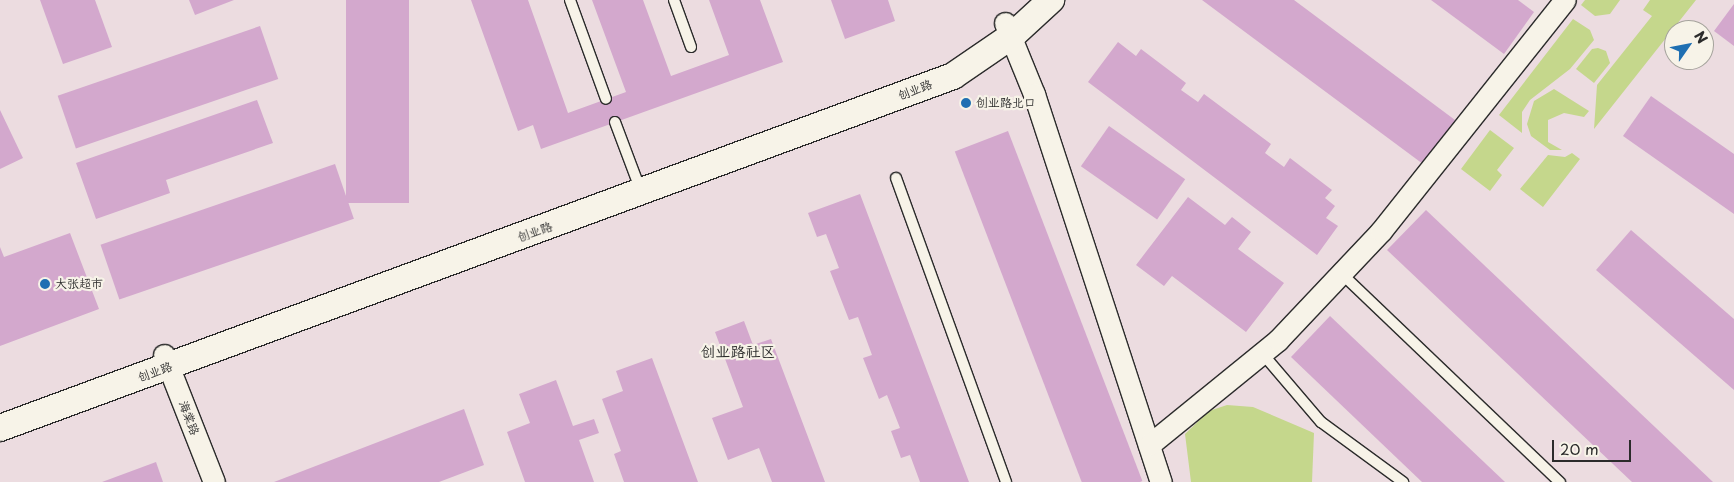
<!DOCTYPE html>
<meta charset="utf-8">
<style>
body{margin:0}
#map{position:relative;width:1734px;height:482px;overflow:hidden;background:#ecdce0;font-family:"Playpen Sans","LXGW WenKai TC",sans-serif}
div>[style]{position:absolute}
.green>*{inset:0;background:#c5d78c}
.building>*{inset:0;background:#d3a8cd;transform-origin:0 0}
.roads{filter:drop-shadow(1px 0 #2b2b2b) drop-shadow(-1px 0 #2b2b2b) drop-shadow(0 1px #2b2b2b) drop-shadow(0 -1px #2b2b2b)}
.service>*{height:10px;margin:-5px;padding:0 5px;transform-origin:5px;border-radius:5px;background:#f7f3e8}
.minor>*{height:21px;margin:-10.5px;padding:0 10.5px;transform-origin:10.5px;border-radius:10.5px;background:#f7f3e8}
.tertiary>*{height:26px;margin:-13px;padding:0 13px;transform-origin:13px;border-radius:13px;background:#f7f3e8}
.dots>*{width:14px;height:14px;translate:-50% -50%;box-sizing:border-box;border:2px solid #f7f3e8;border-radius:50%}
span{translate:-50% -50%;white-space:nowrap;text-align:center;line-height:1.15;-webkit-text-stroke:4.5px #f7f3e8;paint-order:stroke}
.street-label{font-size:12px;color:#2b2b2b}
.poi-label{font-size:12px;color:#2b2b2b}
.left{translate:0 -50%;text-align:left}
.quarter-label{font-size:15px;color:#2b2b2b}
.north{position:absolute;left:1664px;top:20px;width:50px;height:50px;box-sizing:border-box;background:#f7f3e8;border:1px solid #a5a39c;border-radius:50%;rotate:57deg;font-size:14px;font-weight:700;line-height:20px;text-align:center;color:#2b2b2b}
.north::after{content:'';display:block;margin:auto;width:18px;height:22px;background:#1f6fb2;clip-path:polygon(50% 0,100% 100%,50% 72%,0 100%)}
.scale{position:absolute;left:1552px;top:440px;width:79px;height:22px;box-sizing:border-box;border:2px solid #2b2b2b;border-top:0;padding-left:6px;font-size:15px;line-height:18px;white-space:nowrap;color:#2b2b2b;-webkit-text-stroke:4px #f7f3e8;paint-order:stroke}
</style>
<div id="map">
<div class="green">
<div style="clip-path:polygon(1585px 0,1620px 0,1610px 14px,1595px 16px,1581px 5px)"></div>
<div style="clip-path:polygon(1650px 0,1696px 0,1594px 129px,1597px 85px,1652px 16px,1643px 10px)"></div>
<div style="clip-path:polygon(1573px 19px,1590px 30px,1594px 40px,1570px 69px,1530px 100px,1522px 112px,1522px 133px,1499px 115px)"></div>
<div style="clip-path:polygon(1598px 48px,1606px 51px,1610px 63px,1594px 83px,1576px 69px,1592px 49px)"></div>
<div style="clip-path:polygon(1554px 89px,1589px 111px,1584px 117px,1564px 113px,1548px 120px,1548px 142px,1562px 150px,1550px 150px,1531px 136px,1527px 124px,1534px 101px)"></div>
<div style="clip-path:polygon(1490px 130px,1514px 148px,1497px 170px,1502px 175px,1490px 191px,1461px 169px)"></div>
<div style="clip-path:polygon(1572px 153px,1580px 159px,1543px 207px,1520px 189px,1548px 155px,1565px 157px)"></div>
<div style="clip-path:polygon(1227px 405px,1253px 407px,1314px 433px,1312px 482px,1191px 482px,1185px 434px,1209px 411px)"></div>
</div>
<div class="building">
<div style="clip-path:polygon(40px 0,95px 0,112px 47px,63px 64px)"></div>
<div style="clip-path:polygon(189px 0,234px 0,195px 15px)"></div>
<div style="left:346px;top:0;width:63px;height:203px"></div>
<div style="clip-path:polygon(471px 0,528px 0,568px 113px,626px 92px,592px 0,643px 0,671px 76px,729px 55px,709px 0,760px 0,783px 62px,541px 149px,533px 125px,518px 131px)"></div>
<div style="clip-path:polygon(831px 0,888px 0,895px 21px,845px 39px)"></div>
<div style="clip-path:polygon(1202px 0,1294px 0,1455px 120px,1423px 164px)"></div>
<div style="clip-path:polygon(1431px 0,1518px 0,1534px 12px,1504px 54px)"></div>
<div style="clip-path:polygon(1734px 4px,1734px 46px,1714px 31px)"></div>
<div style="left:260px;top:26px;width:56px;height:214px;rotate:71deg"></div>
<div style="clip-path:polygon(1118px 42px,1136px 56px,1141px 49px,1186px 83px,1181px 90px,1198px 102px,1204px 94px,1271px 144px,1265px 153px,1284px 167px,1290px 158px,1332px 190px,1325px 198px,1335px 206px,1326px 218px,1338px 226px,1317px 255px,1088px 82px)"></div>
<div style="clip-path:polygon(1651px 96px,1734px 154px,1734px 214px,1623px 136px)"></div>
<div style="clip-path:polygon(257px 100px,273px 143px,166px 180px,170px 193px,96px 219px,76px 163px)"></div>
<div style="clip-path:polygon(0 110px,23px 158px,0 169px)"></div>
<div style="left:1109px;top:126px;width:93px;height:49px;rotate:35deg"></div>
<div style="left:1008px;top:131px;width:375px;height:57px;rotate:69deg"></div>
<div style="left:335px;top:164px;width:58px;height:248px;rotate:71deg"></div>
<div style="clip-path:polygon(860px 194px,969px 482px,920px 482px,910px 455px,901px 458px,891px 431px,900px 428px,887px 395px,879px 399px,863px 358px,872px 355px,858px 317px,849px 320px,830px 271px,839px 268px,826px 234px,817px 237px,808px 213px)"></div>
<div style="clip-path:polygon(1188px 197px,1225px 225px,1232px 217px,1251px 232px,1238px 249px,1284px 283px,1246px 332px,1172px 276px,1164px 286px,1136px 265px)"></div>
<div style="clip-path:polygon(1426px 210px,1713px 482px,1632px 482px,1387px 250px)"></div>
<div style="clip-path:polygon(1631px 230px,1734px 319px,1734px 390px,1596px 270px)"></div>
<div style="clip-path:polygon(70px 233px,99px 309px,0 346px,0 247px,4px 257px)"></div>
<div style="clip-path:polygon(1330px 316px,1505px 482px,1422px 482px,1291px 357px)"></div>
<div style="clip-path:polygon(744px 321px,753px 345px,771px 339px,825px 482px,772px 482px,759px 448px,728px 460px,712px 418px,743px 407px,715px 332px)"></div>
<div style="clip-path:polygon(652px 358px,698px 482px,624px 482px,614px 454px,621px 451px,602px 399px,623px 391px,616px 371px)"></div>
<div style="clip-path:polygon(556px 380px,573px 426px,594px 419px,599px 433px,579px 440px,594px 482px,525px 482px,507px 432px,530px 423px,519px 394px)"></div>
<div style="clip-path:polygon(464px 409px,484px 465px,439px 482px,274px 482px)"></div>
<div style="clip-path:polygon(156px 462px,163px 482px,102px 482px)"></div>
</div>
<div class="roads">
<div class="service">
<div style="left:570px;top:0;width:105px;rotate:70deg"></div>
<div style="left:674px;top:0;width:50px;rotate:70.1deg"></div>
<div style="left:615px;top:122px;width:74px;rotate:69.4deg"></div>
<div style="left:896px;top:178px;width:323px;rotate:70.1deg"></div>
<div style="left:1341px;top:273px;width:303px;rotate:43.7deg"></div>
<div style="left:1262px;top:353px;width:91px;rotate:49.5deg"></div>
<div style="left:1321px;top:422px;width:102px;rotate:36.2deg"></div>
</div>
<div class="minor">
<div style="left:1005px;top:23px;width:77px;rotate:67.8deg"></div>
<div style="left:1034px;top:94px;width:408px;rotate:71.9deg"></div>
<div style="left:164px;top:355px;width:136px;rotate:68.5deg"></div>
<div style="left:1149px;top:445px;width:166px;rotate:-39.1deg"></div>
<div style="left:1278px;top:340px;width:150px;rotate:-46.6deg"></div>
<div style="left:1381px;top:231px;width:295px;rotate:-51.5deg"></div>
</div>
<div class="tertiary">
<div style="left:0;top:428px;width:1016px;rotate:-20.27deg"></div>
<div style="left:953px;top:76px;width:73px;rotate:-34.3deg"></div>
<div style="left:1013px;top:35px;width:52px;rotate:-42.6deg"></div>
</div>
</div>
<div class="dots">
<div style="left:966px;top:103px;background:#1f6fb2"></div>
<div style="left:45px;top:284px;background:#1f6fb2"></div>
</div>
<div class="street-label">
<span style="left:915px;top:90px;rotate:-21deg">创业路</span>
<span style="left:535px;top:232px;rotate:-20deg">创业路</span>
<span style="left:155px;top:372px;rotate:-20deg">创业路</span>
<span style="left:189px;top:418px;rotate:69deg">海棠路</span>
</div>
<div class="poi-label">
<span class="left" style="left:976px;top:103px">创业路北口</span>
<span class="left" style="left:55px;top:284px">大张超市</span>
</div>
<div class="quarter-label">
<span style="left:738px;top:351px">创业路社区</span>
</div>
<div class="north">N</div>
<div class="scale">20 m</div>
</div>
